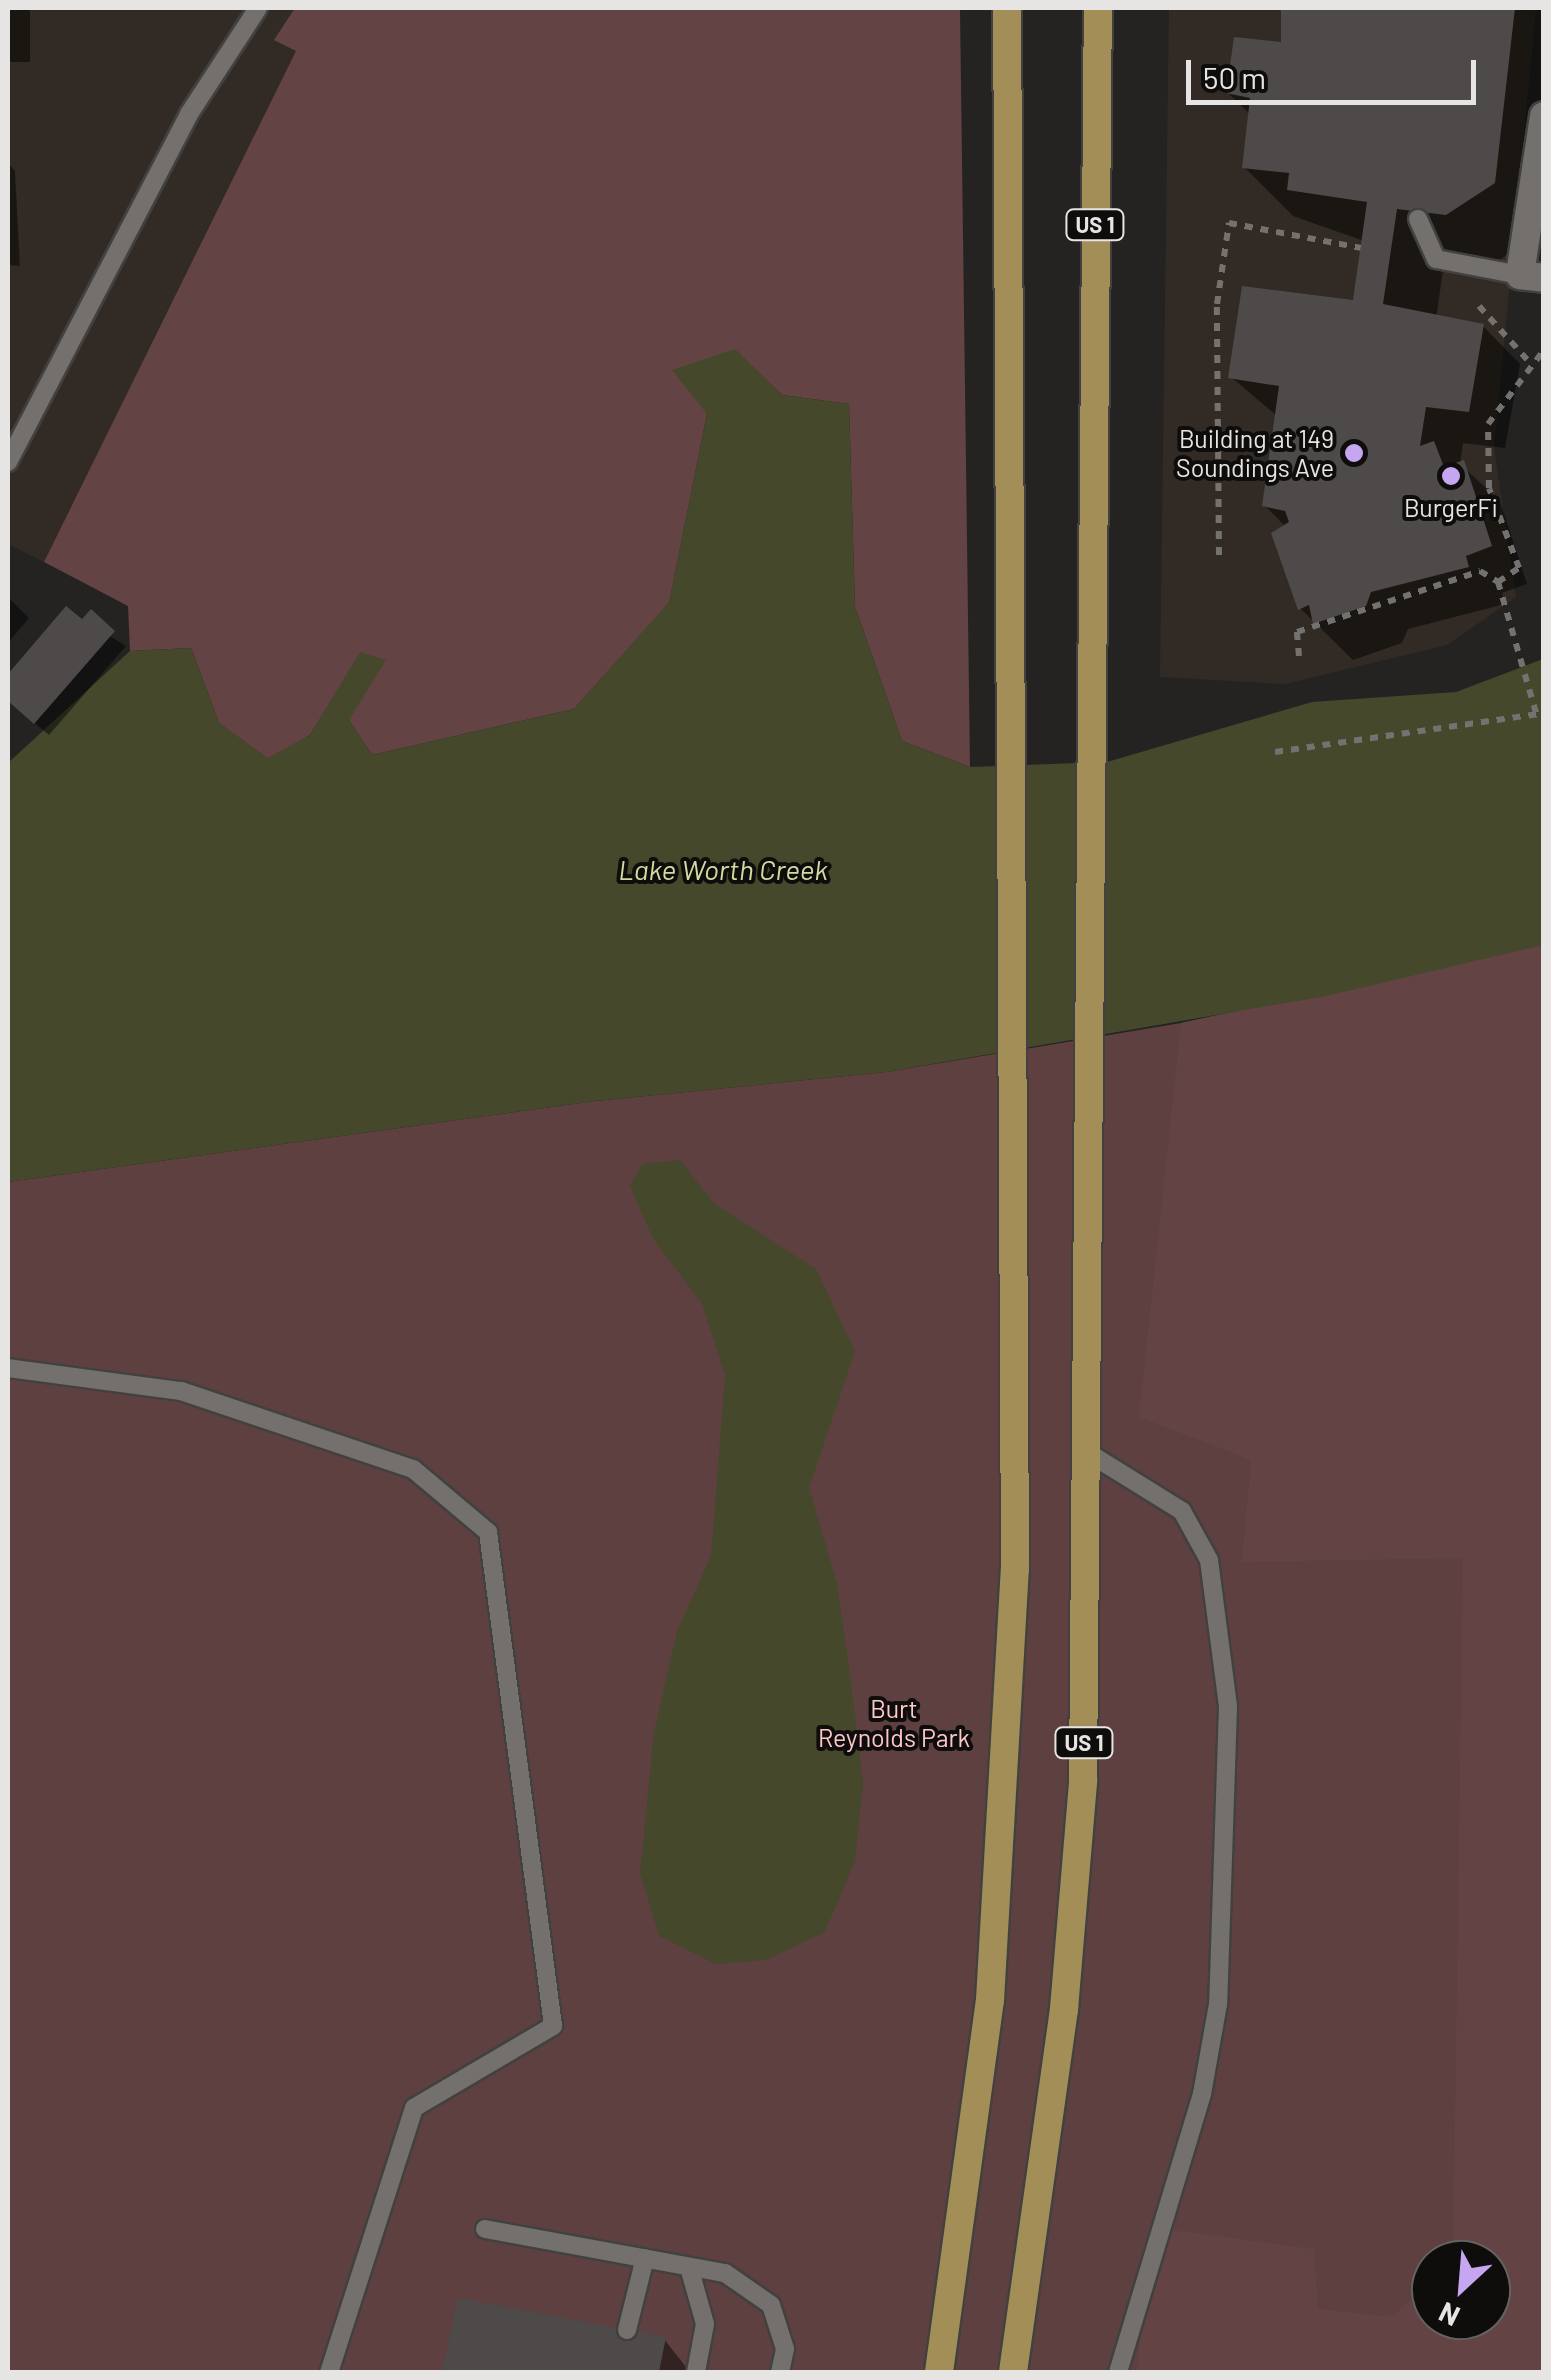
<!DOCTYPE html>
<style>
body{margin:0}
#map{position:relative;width:1551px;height:2380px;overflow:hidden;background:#252322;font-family:Barlow,sans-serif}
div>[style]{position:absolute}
.built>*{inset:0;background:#322b25}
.green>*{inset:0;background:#5e4041}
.forest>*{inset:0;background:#644344}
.water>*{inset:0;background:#45482b}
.shadow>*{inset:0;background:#0007;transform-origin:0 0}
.building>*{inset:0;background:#4d4a49}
.path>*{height:6px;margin-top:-3px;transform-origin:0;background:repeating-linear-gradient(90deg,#747271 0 8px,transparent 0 16px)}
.roads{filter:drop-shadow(2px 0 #42413f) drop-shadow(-2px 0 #42413f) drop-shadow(0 2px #42413f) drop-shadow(0 -2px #42413f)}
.service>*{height:18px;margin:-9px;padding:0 9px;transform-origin:9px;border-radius:9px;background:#73706e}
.minor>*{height:28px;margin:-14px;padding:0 14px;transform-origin:14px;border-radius:14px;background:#73706e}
.primary>*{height:28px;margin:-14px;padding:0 14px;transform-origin:14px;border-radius:14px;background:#a28e56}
.dots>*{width:28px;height:28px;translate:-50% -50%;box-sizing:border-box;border:5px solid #0e0d0c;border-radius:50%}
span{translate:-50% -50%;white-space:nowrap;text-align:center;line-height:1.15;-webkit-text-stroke:8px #0e0d0c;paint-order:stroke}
.shield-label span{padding:2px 8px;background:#0e0d0c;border:2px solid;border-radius:8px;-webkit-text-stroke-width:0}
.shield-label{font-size:22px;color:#e7e5e4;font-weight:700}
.poi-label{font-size:25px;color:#e7e5e4}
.right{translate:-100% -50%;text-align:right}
.park-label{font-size:25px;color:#fec8ca}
.water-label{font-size:28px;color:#d3daa0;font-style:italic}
.frame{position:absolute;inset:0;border:10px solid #e7e5e4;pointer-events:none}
.north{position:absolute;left:1411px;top:2240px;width:100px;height:100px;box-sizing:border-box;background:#0e0d0c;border:2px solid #656362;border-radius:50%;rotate:206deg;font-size:28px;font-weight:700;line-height:40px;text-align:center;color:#e7e5e4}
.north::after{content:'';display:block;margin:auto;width:35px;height:45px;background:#c6a6f0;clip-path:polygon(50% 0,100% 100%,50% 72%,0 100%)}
.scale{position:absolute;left:1186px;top:60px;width:290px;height:45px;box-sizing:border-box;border:5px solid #e7e5e4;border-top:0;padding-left:12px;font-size:30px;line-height:35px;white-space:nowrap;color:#e7e5e4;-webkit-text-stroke:8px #0e0d0c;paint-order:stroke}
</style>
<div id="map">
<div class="built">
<div style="clip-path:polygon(8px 8px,321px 8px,44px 562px,8px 544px)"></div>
<div style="clip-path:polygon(1169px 8px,1536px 8px,1494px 448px,1516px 597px,1447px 645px,1285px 684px,1160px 677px)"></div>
</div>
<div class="green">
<div style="clip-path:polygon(evenodd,1543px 945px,1543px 2372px,8px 2372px,8px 1182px,595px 1101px,886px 1072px,1181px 1023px,1543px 945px,1431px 2260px,1491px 2260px,1491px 2320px,1431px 2320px,1431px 2260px)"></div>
</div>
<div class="forest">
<div style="clip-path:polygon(295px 8px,960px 8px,970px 767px,902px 741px,855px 607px,849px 404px,782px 395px,735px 350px,707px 414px,669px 603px,574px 709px,372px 755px,349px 720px,361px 652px,310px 735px,268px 759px,219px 723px,191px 648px,130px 651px,128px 606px,44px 562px,296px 51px,274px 40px)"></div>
<div style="clip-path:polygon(1543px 945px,1543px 2372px,1137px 2372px,1149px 2227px,1314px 2249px,1318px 2309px,1392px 2317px,1431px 2281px,1431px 2320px,1491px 2320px,1491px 2260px,1453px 2260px,1463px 1558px,1242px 1562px,1251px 1460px,1139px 1417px,1181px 1023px)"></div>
</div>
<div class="water">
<div style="clip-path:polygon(735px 349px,782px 395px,849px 404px,855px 607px,902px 741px,970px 767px,1107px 762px,1312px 702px,1456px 692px,1543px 659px,1543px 945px,1326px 996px,886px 1072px,595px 1101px,8px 1182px,8px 763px,130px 651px,191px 648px,219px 723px,268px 758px,310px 735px,360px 652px,386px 660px,349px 720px,372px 755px,574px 709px,669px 602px,707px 414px,672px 370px)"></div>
<div style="clip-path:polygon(680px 1160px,715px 1204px,816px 1269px,855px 1351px,809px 1488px,837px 1583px,851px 1681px,863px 1784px,855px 1861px,825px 1932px,766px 1960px,716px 1964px,659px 1936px,640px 1873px,654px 1732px,677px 1631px,711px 1556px,725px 1375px,702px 1304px,652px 1237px,630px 1185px,642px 1164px)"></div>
</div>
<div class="shadow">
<div style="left:8px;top:8px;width:22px;height:54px"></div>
<div style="clip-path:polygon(1285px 8px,1544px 8px,1542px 231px,1495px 263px,1445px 257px,1436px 319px,1483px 326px,1520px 364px,1505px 448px,1463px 443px,1460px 464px,1500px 501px,1527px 584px,1502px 593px,1505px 604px,1408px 629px,1402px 643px,1353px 660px,1300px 608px,1286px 527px,1264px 505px,1277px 416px,1231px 377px,1364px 308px,1364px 241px,1293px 216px,1244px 167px,1251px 115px,1228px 93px,1283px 45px)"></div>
<div style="clip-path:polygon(8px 163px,15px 171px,20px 266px,8px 265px)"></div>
<div style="clip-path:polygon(8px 597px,29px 618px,8px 643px)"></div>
<div style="clip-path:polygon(66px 609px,126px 646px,49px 735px,8px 700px,8px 678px)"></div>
<div style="clip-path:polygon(460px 2301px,664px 2339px,690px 2372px,445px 2372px)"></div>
</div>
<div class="building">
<div style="clip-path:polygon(1281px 8px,1515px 8px,1495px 183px,1446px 215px,1397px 209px,1383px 304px,1484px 324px,1469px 412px,1426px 407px,1420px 446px,1434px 441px,1444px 467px,1464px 460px,1492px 546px,1466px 556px,1469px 567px,1371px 592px,1366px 606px,1313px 624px,1309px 605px,1298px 610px,1271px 533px,1289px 522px,1285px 511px,1262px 506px,1279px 386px,1228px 378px,1242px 286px,1353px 300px,1367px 202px,1287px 190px,1289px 173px,1242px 168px,1250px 98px,1226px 93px,1234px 37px,1281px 42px)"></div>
<div style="clip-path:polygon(66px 606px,82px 619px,91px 609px,115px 631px,34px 724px,8px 701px,8px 674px)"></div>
<div style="clip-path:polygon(458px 2298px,666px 2337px,659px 2372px,442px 2372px)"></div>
</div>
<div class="path">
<div style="left:1479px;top:306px;width:78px;rotate:48.1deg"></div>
<div style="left:1219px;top:555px;width:251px;rotate:-90.5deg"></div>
<div style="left:1217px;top:304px;width:82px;rotate:-81.6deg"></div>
<div style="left:1229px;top:223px;width:134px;rotate:10.7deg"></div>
<div style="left:1498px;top:582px;width:25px;rotate:-34deg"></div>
<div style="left:1519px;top:568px;width:85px;rotate:-110.6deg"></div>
<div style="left:1489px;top:488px;width:64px;rotate:-90.9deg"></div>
<div style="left:1488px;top:424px;width:93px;rotate:-52.9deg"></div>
<div style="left:1299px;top:656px;width:24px;rotate:-95deg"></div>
<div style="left:1297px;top:632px;width:193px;rotate:-18.4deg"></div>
<div style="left:1480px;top:571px;width:21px;rotate:31deg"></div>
<div style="left:1498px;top:582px;width:140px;rotate:73.8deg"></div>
<div style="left:1275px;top:752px;width:272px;rotate:-8.2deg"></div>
</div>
<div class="roads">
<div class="service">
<div style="left:1418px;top:219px;width:44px;rotate:65.8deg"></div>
<div style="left:1436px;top:259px;width:86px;rotate:10.8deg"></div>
<div style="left:8px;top:462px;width:392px;rotate:-62.5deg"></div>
<div style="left:189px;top:114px;width:126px;rotate:-56.9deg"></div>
<div style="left:8px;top:1368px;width:175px;rotate:7.6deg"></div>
<div style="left:181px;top:1391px;width:245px;rotate:18.6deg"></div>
<div style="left:413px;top:1469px;width:98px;rotate:40deg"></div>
<div style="left:488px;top:1532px;width:498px;rotate:82.5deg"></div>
<div style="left:553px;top:2026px;width:161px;rotate:149.5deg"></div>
<div style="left:414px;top:2108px;width:277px;rotate:107.8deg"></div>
<div style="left:1090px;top:1454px;width:108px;rotate:31.8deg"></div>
<div style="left:1182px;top:1511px;width:56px;rotate:61.1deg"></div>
<div style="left:1209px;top:1560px;width:148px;rotate:82.6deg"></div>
<div style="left:1228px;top:1707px;width:297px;rotate:91.9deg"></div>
<div style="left:1218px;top:2004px;width:91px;rotate:100.1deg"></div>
<div style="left:1202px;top:2094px;width:290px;rotate:106.8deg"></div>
<div style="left:485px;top:2229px;width:244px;rotate:10.4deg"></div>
<div style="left:725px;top:2273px;width:56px;rotate:34.8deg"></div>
<div style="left:771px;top:2305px;width:46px;rotate:72.3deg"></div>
<div style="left:785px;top:2349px;width:24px;rotate:102deg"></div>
<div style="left:689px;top:2267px;width:59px;rotate:74.3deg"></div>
<div style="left:705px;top:2324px;width:49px;rotate:100.6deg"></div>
<div style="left:627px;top:2330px;width:74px;rotate:-76deg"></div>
</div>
<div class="minor">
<div style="left:1544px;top:116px;width:161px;rotate:98.6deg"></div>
<div style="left:1520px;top:275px;width:24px;rotate:7deg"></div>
</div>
<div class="primary">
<div style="left:939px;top:2372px;width:375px;rotate:-82.2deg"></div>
<div style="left:990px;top:2000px;width:432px;rotate:-86.7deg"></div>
<div style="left:1015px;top:1569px;width:1561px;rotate:-90.29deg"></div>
<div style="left:1013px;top:2372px;width:367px;rotate:-82deg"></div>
<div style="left:1064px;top:2009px;width:229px;rotate:-85.2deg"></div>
<div style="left:1083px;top:1781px;width:1773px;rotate:-89.52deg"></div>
</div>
</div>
<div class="dots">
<div style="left:1354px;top:453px;background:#c6a6f0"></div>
<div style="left:1451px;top:476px;background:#c6a6f0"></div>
</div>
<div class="shield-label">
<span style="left:1095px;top:225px">US 1</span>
<span style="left:1084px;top:1743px">US 1</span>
</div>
<div class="poi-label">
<span class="right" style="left:1334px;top:453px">Building at 149<br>Soundings Ave</span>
<span style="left:1451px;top:507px">BurgerFi</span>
</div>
<div class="park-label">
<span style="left:894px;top:1723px">Burt<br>Reynolds Park</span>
</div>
<div class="water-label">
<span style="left:723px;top:869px">Lake Worth Creek</span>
</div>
<div class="frame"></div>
<div class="north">N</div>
<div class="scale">50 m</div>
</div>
